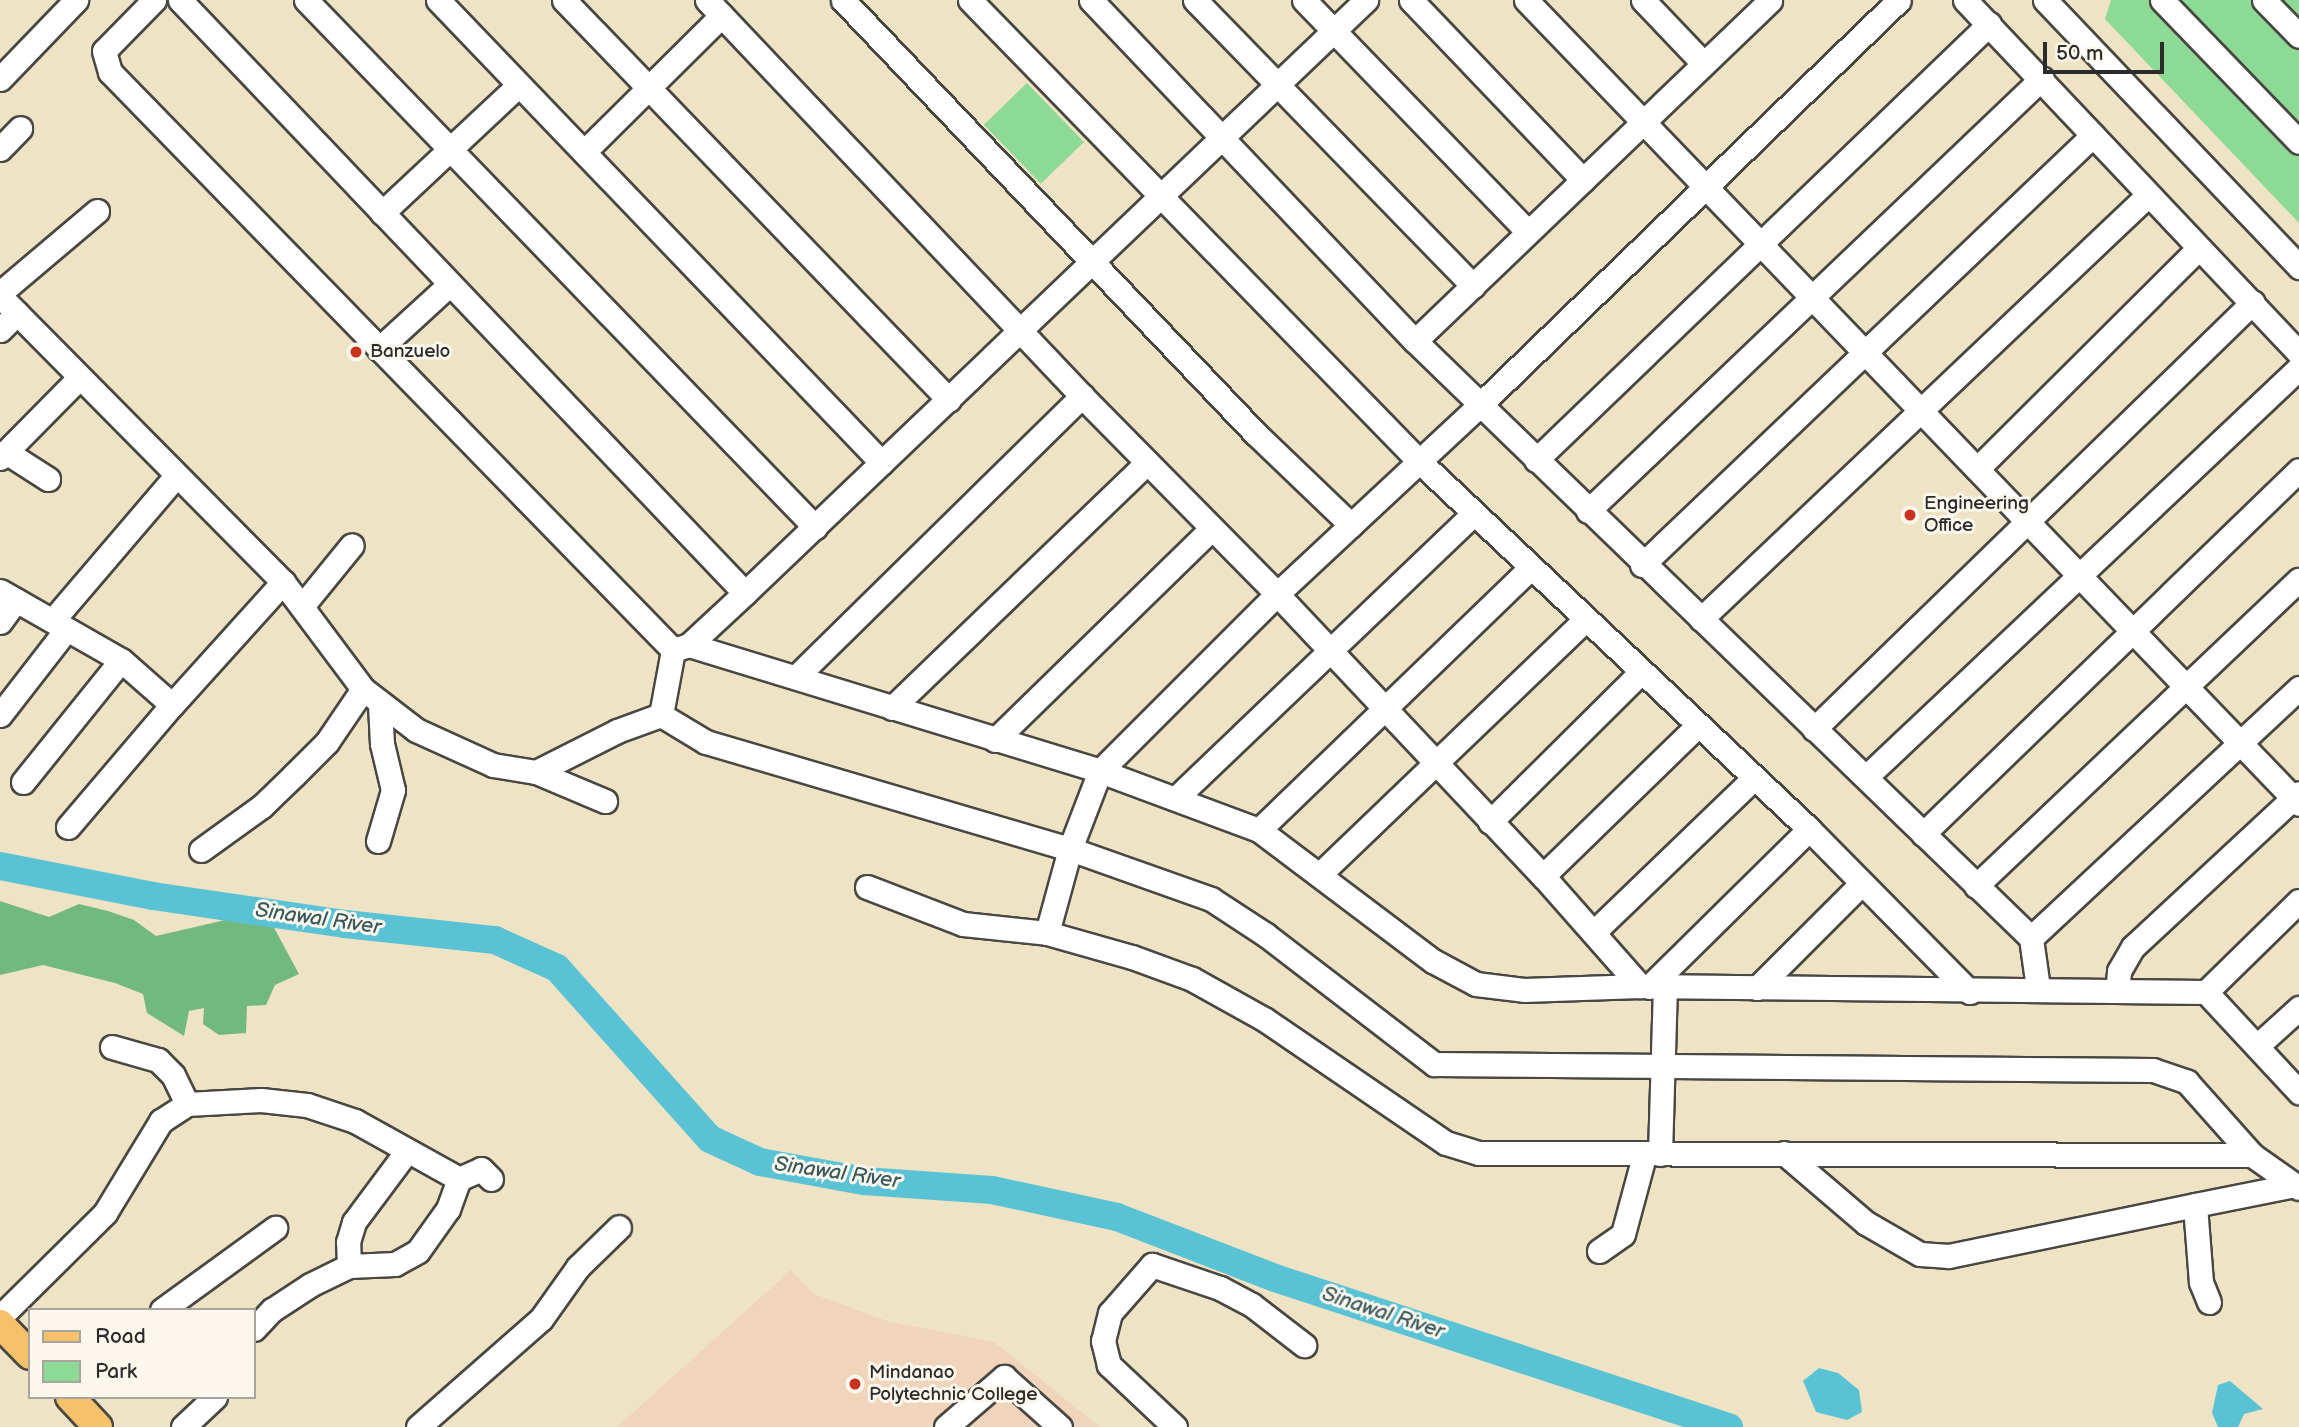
<!DOCTYPE html>
<style>
body{margin:0}
#map{position:relative;width:2299px;height:1427px;overflow:hidden;background:#eee3c4;font-family:"Balsamiq Sans",sans-serif}
div>[style]{position:absolute}
.built>*{inset:0;background:#f0d5bc}
.green>*{inset:0;background:#8dd996;transform-origin:0 0}
.forest>*{inset:0;background:#72b97f}
.water>*{inset:0;background:#59c3d5}
.river>*{height:28px;margin:-14px;padding:0 14px;transform-origin:14px;border-radius:14px;background:#59c3d5}
.roads{filter:drop-shadow(2px 0 #484742) drop-shadow(-2px 0 #484742) drop-shadow(0 2px #484742) drop-shadow(0 -2px #484742)}
.minor>*{height:23px;margin:-11.5px;padding:0 11.5px;transform-origin:11.5px;border-radius:11.5px;background:#fff}
.major>*{height:28px;margin:-14px;padding:0 14px;transform-origin:14px;border-radius:14px;background:#f5c16b}
.dots>*{width:19px;height:19px;translate:-50% -50%;box-sizing:border-box;border:4px solid #fbf7ec;border-radius:50%}
span{translate:-50% -50%;white-space:nowrap;text-align:center;line-height:1.15;-webkit-text-stroke:6px #fbf7ec;paint-order:stroke}
.poi-label{font-size:19px;color:#2b2b2b}
.left{translate:0 -50%;text-align:left}
.water-label{font-size:21px;color:#39595e;font-style:italic}
.legend{position:absolute;left:28px;top:1308px;width:228px;height:91px;box-sizing:border-box;background:#fbf7ec;border:2px solid #a8a59f;margin:0;padding:9px 12px;list-style:none;font-size:21px;color:#2b2b2b}
.legend li{display:flex;align-items:center;gap:14px;height:35px}
.legend b{width:35px;border:2px solid #a8a59f}
.scale{position:absolute;left:2043px;top:42px;width:121px;height:32px;box-sizing:border-box;border:4px solid #2b2b2b;border-top:0;padding-left:9px;font-size:21px;line-height:24px;white-space:nowrap;color:#2b2b2b;-webkit-text-stroke:5px #fbf7ec;paint-order:stroke}
</style>
<div id="map">
<div class="built">
<div style="clip-path:polygon(791px 1270px,814px 1294px,887px 1321px,994px 1342px,1100px 1427px,617px 1427px)"></div>
</div>
<div class="green">
<div style="clip-path:polygon(2111px 0,2299px 0,2299px 223px,2105px 19px)"></div>
<div style="left:1027px;top:83px;width:82px;height:60px;rotate:46deg"></div>
</div>
<div class="forest">
<div style="clip-path:polygon(0 901px,49px 917px,79px 904px,108px 911px,134px 920px,156px 936px,234px 918px,272px 924px,299px 974px,275px 985px,266px 1005px,247px 1006px,246px 1033px,219px 1035px,203px 1024px,204px 1008px,189px 1011px,184px 1036px,147px 1013px,143px 994px,115px 983px,43px 965px,0 975px)"></div>
</div>
<div class="water">
<div style="clip-path:polygon(1819px 1368px,1838px 1373px,1859px 1390px,1862px 1412px,1847px 1420px,1816px 1412px,1803px 1381px)"></div>
<div style="clip-path:polygon(2230px 1381px,2263px 1409px,2244px 1414px,2238px 1427px,2218px 1427px,2212px 1413px,2218px 1385px)"></div>
</div>
<div class="river">
<div style="left:0;top:866px;width:156px;rotate:11.1deg"></div>
<div style="left:153px;top:896px;width:194px;rotate:8.3deg"></div>
<div style="left:345px;top:924px;width:151px;rotate:6.1deg"></div>
<div style="left:495px;top:940px;width:68px;rotate:24.3deg"></div>
<div style="left:557px;top:968px;width:229px;rotate:48.2deg"></div>
<div style="left:710px;top:1139px;width:55px;rotate:24.7deg"></div>
<div style="left:760px;top:1162px;width:106px;rotate:10.4deg"></div>
<div style="left:864px;top:1181px;width:128px;rotate:4deg"></div>
<div style="left:992px;top:1190px;width:128px;rotate:12.2deg"></div>
<div style="left:1117px;top:1217px;width:169px;rotate:21.1deg"></div>
<div style="left:1275px;top:1278px;width:478px;rotate:18.2deg"></div>
</div>
<div class="roads">
<div class="minor">
<div style="left:154px;top:0;width:71px;rotate:134.4deg"></div>
<div style="left:104px;top:51px;width:22px;rotate:74deg"></div>
<div style="left:110px;top:72px;width:807px;rotate:45.75deg"></div>
<div style="left:180px;top:0;width:819px;rotate:46.39deg"></div>
<div style="left:306px;top:0;width:733px;rotate:46deg"></div>
<div style="left:438px;top:0;width:641px;rotate:46.2deg"></div>
<div style="left:564px;top:0;width:555px;rotate:46.09deg"></div>
<div style="left:707px;top:0;width:545px;rotate:46.56deg"></div>
<div style="left:1082px;top:396px;width:278px;rotate:45.4deg"></div>
<div style="left:1277px;top:594px;width:388px;rotate:46.7deg"></div>
<div style="left:1543px;top:876px;width:147px;rotate:48.6deg"></div>
<div style="left:843px;top:0;width:598px;rotate:46.42deg"></div>
<div style="left:1255px;top:433px;width:133px;rotate:43.8deg"></div>
<div style="left:970px;top:0;width:642px;rotate:45.76deg"></div>
<div style="left:1418px;top:460px;width:538px;rotate:43.34deg"></div>
<div style="left:1809px;top:829px;width:229px;rotate:45.4deg"></div>
<div style="left:1091px;top:0;width:470px;rotate:46.5deg"></div>
<div style="left:1415px;top:341px;width:858px;rotate:44.1deg"></div>
<div style="left:1195px;top:0;width:399px;rotate:45.8deg"></div>
<div style="left:1304px;top:0;width:322px;rotate:46deg"></div>
<div style="left:1411px;top:0;width:249px;rotate:46.3deg"></div>
<div style="left:1526px;top:0;width:1115px;rotate:46.13deg"></div>
<div style="left:1643px;top:0;width:88px;rotate:46.4deg"></div>
<div style="left:1965px;top:0;width:486px;rotate:46.6deg"></div>
<div style="left:2045px;top:0;width:369px;rotate:46.4deg"></div>
<div style="left:2162px;top:0;width:197px;rotate:46deg"></div>
<div style="left:2264px;top:0;width:50px;rotate:45.8deg"></div>
<div style="left:0;top:79px;width:110px;rotate:-46.1deg"></div>
<div style="left:0;top:149px;width:29px;rotate:-46deg"></div>
<div style="left:584px;top:152px;width:194px;rotate:-44.8deg"></div>
<div style="left:382px;top:213px;width:187px;rotate:-43.1deg"></div>
<div style="left:0;top:293px;width:127px;rotate:-40.2deg"></div>
<div style="left:0;top:296px;width:402px;rotate:45.3deg"></div>
<div style="left:283px;top:582px;width:134px;rotate:53.2deg"></div>
<div style="left:363px;top:689px;width:67px;rotate:37.7deg"></div>
<div style="left:416px;top:730px;width:85px;rotate:24.4deg"></div>
<div style="left:493px;top:765px;width:44px;rotate:9.2deg"></div>
<div style="left:536px;top:772px;width:91px;rotate:-26.8deg"></div>
<div style="left:617px;top:731px;width:47px;rotate:-20deg"></div>
<div style="left:661px;top:715px;width:66px;rotate:-79.5deg"></div>
<div style="left:0;top:330px;width:24px;rotate:-45deg"></div>
<div style="left:1415px;top:341px;width:492px;rotate:-43.8deg"></div>
<div style="left:379px;top:349px;width:96px;rotate:-42.5deg"></div>
<div style="left:6px;top:452px;width:50px;rotate:32.7deg"></div>
<div style="left:0;top:458px;width:111px;rotate:-45.4deg"></div>
<div style="left:1536px;top:460px;width:629px;rotate:-43.9deg"></div>
<div style="left:1977px;top:469px;width:313px;rotate:-44.9deg"></div>
<div style="left:1588px;top:511px;width:627px;rotate:-43.64deg"></div>
<div style="left:1642px;top:565px;width:623px;rotate:-43.63deg"></div>
<div style="left:0;top:591px;width:139px;rotate:29.7deg"></div>
<div style="left:121px;top:660px;width:68px;rotate:41.4deg"></div>
<div style="left:172px;top:705px;width:166px;rotate:-47.9deg"></div>
<div style="left:303px;top:605px;width:77px;rotate:-50.8deg"></div>
<div style="left:1701px;top:619px;width:616px;rotate:-43.49deg"></div>
<div style="left:53px;top:620px;width:188px;rotate:-49.5deg"></div>
<div style="left:0;top:622px;width:27px;rotate:-54deg"></div>
<div style="left:689px;top:645px;width:430px;rotate:17deg"></div>
<div style="left:1100px;top:771px;width:170px;rotate:20.4deg"></div>
<div style="left:1259px;top:830px;width:218px;rotate:37deg"></div>
<div style="left:1433px;top:961px;width:49px;rotate:28.1deg"></div>
<div style="left:1476px;top:984px;width:48px;rotate:7.1deg"></div>
<div style="left:1524px;top:990px;width:116px;rotate:-2deg"></div>
<div style="left:1640px;top:986px;width:566px;rotate:0.61deg"></div>
<div style="left:2206px;top:992px;width:137px;rotate:47.1deg"></div>
<div style="left:673px;top:650px;width:17px;rotate:-17deg"></div>
<div style="left:689px;top:645px;width:76px;rotate:-42.9deg"></div>
<div style="left:745px;top:593px;width:859px;rotate:-43.68deg"></div>
<div style="left:797px;top:676px;width:400px;rotate:-44.5deg"></div>
<div style="left:892px;top:708px;width:354px;rotate:-43.9deg"></div>
<div style="left:0;top:715px;width:108px;rotate:-52.2deg"></div>
<div style="left:661px;top:715px;width:52px;rotate:31deg"></div>
<div style="left:706px;top:742px;width:379px;rotate:16.4deg"></div>
<div style="left:1070px;top:849px;width:150px;rotate:19.5deg"></div>
<div style="left:1211px;top:899px;width:66px;rotate:33.2deg"></div>
<div style="left:1266px;top:935px;width:212px;rotate:37.5deg"></div>
<div style="left:1434px;top:1064px;width:719px;rotate:0.48deg"></div>
<div style="left:2153px;top:1070px;width:36px;rotate:19deg"></div>
<div style="left:2187px;top:1082px;width:98px;rotate:48.3deg"></div>
<div style="left:1814px;top:729px;width:612px;rotate:-44.21deg"></div>
<div style="left:995px;top:740px;width:302px;rotate:-44.3deg"></div>
<div style="left:536px;top:772px;width:75px;rotate:22.8deg"></div>
<div style="left:1866px;top:777px;width:596px;rotate:-43.37deg"></div>
<div style="left:23px;top:782px;width:156px;rotate:-51.2deg"></div>
<div style="left:1176px;top:798px;width:412px;rotate:-43.7deg"></div>
<div style="left:1490px;top:822px;width:213px;rotate:-44.8deg"></div>
<div style="left:68px;top:827px;width:160px;rotate:-49.6deg"></div>
<div style="left:1259px;top:830px;width:378px;rotate:-44deg"></div>
<div style="left:1923px;top:834px;width:523px;rotate:-44.07deg"></div>
<div style="left:378px;top:841px;width:53px;rotate:-73.6deg"></div>
<div style="left:393px;top:790px;width:47px;rotate:-103.4deg"></div>
<div style="left:382px;top:744px;width:40px;rotate:-92.9deg"></div>
<div style="left:201px;top:850px;width:75px;rotate:-35.8deg"></div>
<div style="left:262px;top:806px;width:45px;rotate:-44.1deg"></div>
<div style="left:294px;top:775px;width:47px;rotate:-45deg"></div>
<div style="left:327px;top:742px;width:64px;rotate:-55.8deg"></div>
<div style="left:1319px;top:875px;width:370px;rotate:-43.8deg"></div>
<div style="left:1543px;top:876px;width:215px;rotate:-44.2deg"></div>
<div style="left:1976px;top:886px;width:445px;rotate:-43.5deg"></div>
<div style="left:867px;top:887px;width:103px;rotate:21.1deg"></div>
<div style="left:963px;top:924px;width:84px;rotate:6.1deg"></div>
<div style="left:1047px;top:933px;width:88px;rotate:15.8deg"></div>
<div style="left:1132px;top:957px;width:64px;rotate:20.1deg"></div>
<div style="left:1192px;top:979px;width:82px;rotate:29.1deg"></div>
<div style="left:1264px;top:1019px;width:220px;rotate:34.3deg"></div>
<div style="left:1446px;top:1143px;width:34px;rotate:17deg"></div>
<div style="left:1479px;top:1153px;width:773px;rotate:0.15deg"></div>
<div style="left:2252px;top:1155px;width:57px;rotate:35.1deg"></div>
<div style="left:1594px;top:932px;width:222px;rotate:-43.9deg"></div>
<div style="left:1047px;top:933px;width:87px;rotate:-74.7deg"></div>
<div style="left:1070px;top:849px;width:84px;rotate:-69deg"></div>
<div style="left:1100px;top:771px;width:250px;rotate:-45deg"></div>
<div style="left:1277px;top:594px;width:282px;rotate:-43deg"></div>
<div style="left:1483px;top:402px;width:578px;rotate:-44.02deg"></div>
<div style="left:1649px;top:987px;width:225px;rotate:-44.6deg"></div>
<div style="left:1757px;top:988px;width:148px;rotate:-45deg"></div>
<div style="left:2038px;top:988px;width:50px;rotate:-98deg"></div>
<div style="left:2031px;top:938px;width:367px;rotate:-43deg"></div>
<div style="left:2117px;top:991px;width:20px;rotate:-84deg"></div>
<div style="left:2119px;top:971px;width:28px;rotate:-60deg"></div>
<div style="left:2133px;top:947px;width:226px;rotate:-42.9deg"></div>
<div style="left:2206px;top:992px;width:130px;rotate:-44.4deg"></div>
<div style="left:2257px;top:1046px;width:57px;rotate:-42.1deg"></div>
<div style="left:112px;top:1047px;width:48px;rotate:15.8deg"></div>
<div style="left:158px;top:1060px;width:21px;rotate:45deg"></div>
<div style="left:173px;top:1075px;width:32px;rotate:64deg"></div>
<div style="left:1784px;top:1153px;width:108px;rotate:40.5deg"></div>
<div style="left:1866px;top:1223px;width:62px;rotate:29.9deg"></div>
<div style="left:1920px;top:1254px;width:29px;rotate:4deg"></div>
<div style="left:1949px;top:1256px;width:251px;rotate:-11.7deg"></div>
<div style="left:1660px;top:1154px;width:168px;rotate:-88.3deg"></div>
<div style="left:1599px;top:1251px;width:29px;rotate:-35deg"></div>
<div style="left:1623px;top:1234px;width:81px;rotate:-74.9deg"></div>
<div style="left:349px;top:1266px;width:24px;rotate:-92deg"></div>
<div style="left:348px;top:1242px;width:21px;rotate:-73deg"></div>
<div style="left:354px;top:1222px;width:89px;rotate:-53.3deg"></div>
<div style="left:2209px;top:1302px;width:22px;rotate:-112deg"></div>
<div style="left:2201px;top:1282px;width:77px;rotate:-94.5deg"></div>
<div style="left:2195px;top:1205px;width:102px;rotate:-11.3deg"></div>
<div style="left:162px;top:1310px;width:140px;rotate:-36deg"></div>
<div style="left:0;top:1317px;width:148px;rotate:-44.7deg"></div>
<div style="left:105px;top:1213px;width:108px;rotate:-58.7deg"></div>
<div style="left:161px;top:1121px;width:31px;rotate:-33deg"></div>
<div style="left:187px;top:1104px;width:74px;rotate:-3.1deg"></div>
<div style="left:261px;top:1100px;width:46px;rotate:6.2deg"></div>
<div style="left:307px;top:1105px;width:51px;rotate:18.4deg"></div>
<div style="left:355px;top:1121px;width:119px;rotate:29.1deg"></div>
<div style="left:459px;top:1179px;width:24px;rotate:-24deg"></div>
<div style="left:481px;top:1169px;width:14px;rotate:45deg"></div>
<div style="left:254px;top:1329px;width:26px;rotate:-47deg"></div>
<div style="left:272px;top:1310px;width:45px;rotate:-33.3deg"></div>
<div style="left:310px;top:1285px;width:43px;rotate:-26deg"></div>
<div style="left:349px;top:1266px;width:46px;rotate:-2.5deg"></div>
<div style="left:395px;top:1264px;width:26px;rotate:-29deg"></div>
<div style="left:418px;top:1251px;width:52px;rotate:-54.5deg"></div>
<div style="left:448px;top:1209px;width:32px;rotate:-70deg"></div>
<div style="left:183px;top:1427px;width:44px;rotate:-43.2deg"></div>
<div style="left:418px;top:1427px;width:164px;rotate:-41.3deg"></div>
<div style="left:541px;top:1319px;width:64px;rotate:-54.6deg"></div>
<div style="left:578px;top:1267px;width:57px;rotate:-44.3deg"></div>
<div style="left:946px;top:1427px;width:77px;rotate:-40.8deg"></div>
<div style="left:1004px;top:1377px;width:75px;rotate:41.8deg"></div>
<div style="left:1175px;top:1427px;width:91px;rotate:-136.8deg"></div>
<div style="left:1109px;top:1365px;width:25px;rotate:-104deg"></div>
<div style="left:1103px;top:1341px;width:29px;rotate:-76deg"></div>
<div style="left:1110px;top:1313px;width:64px;rotate:-48.8deg"></div>
<div style="left:1152px;top:1265px;width:72px;rotate:18.7deg"></div>
<div style="left:1220px;top:1288px;width:36px;rotate:28deg"></div>
<div style="left:1252px;top:1305px;width:66px;rotate:37.6deg"></div>
</div>
<div class="major">
<div style="left:0;top:1324px;width:43px;rotate:45.9deg"></div>
<div style="left:70px;top:1397px;width:41px;rotate:47deg"></div>
</div>
</div>
<div class="dots">
<div style="left:356px;top:352px;background:#c8321e"></div>
<div style="left:1910px;top:515px;background:#c8321e"></div>
<div style="left:855px;top:1384px;background:#c8321e"></div>
</div>
<div class="poi-label">
<span class="left" style="left:370px;top:352px">Banzuelo</span>
<span class="left" style="left:1924px;top:515px">Engineering<br>Office</span>
<span class="left" style="left:869px;top:1384px">Mindanao<br>Polytechnic College</span>
</div>
<div class="water-label">
<span style="left:318px;top:919px;rotate:8deg">Sinawal River</span>
<span style="left:837px;top:1173px;rotate:8deg">Sinawal River</span>
<span style="left:1383px;top:1313px;rotate:18deg">Sinawal River</span>
</div>
<ul class="legend">
<li><b style="height:9px;background:#f5c16b"></b>Road</li>
<li><b style="height:19px;background:#8dd996"></b>Park</li>
</ul>
<div class="scale">50 m</div>
</div>
